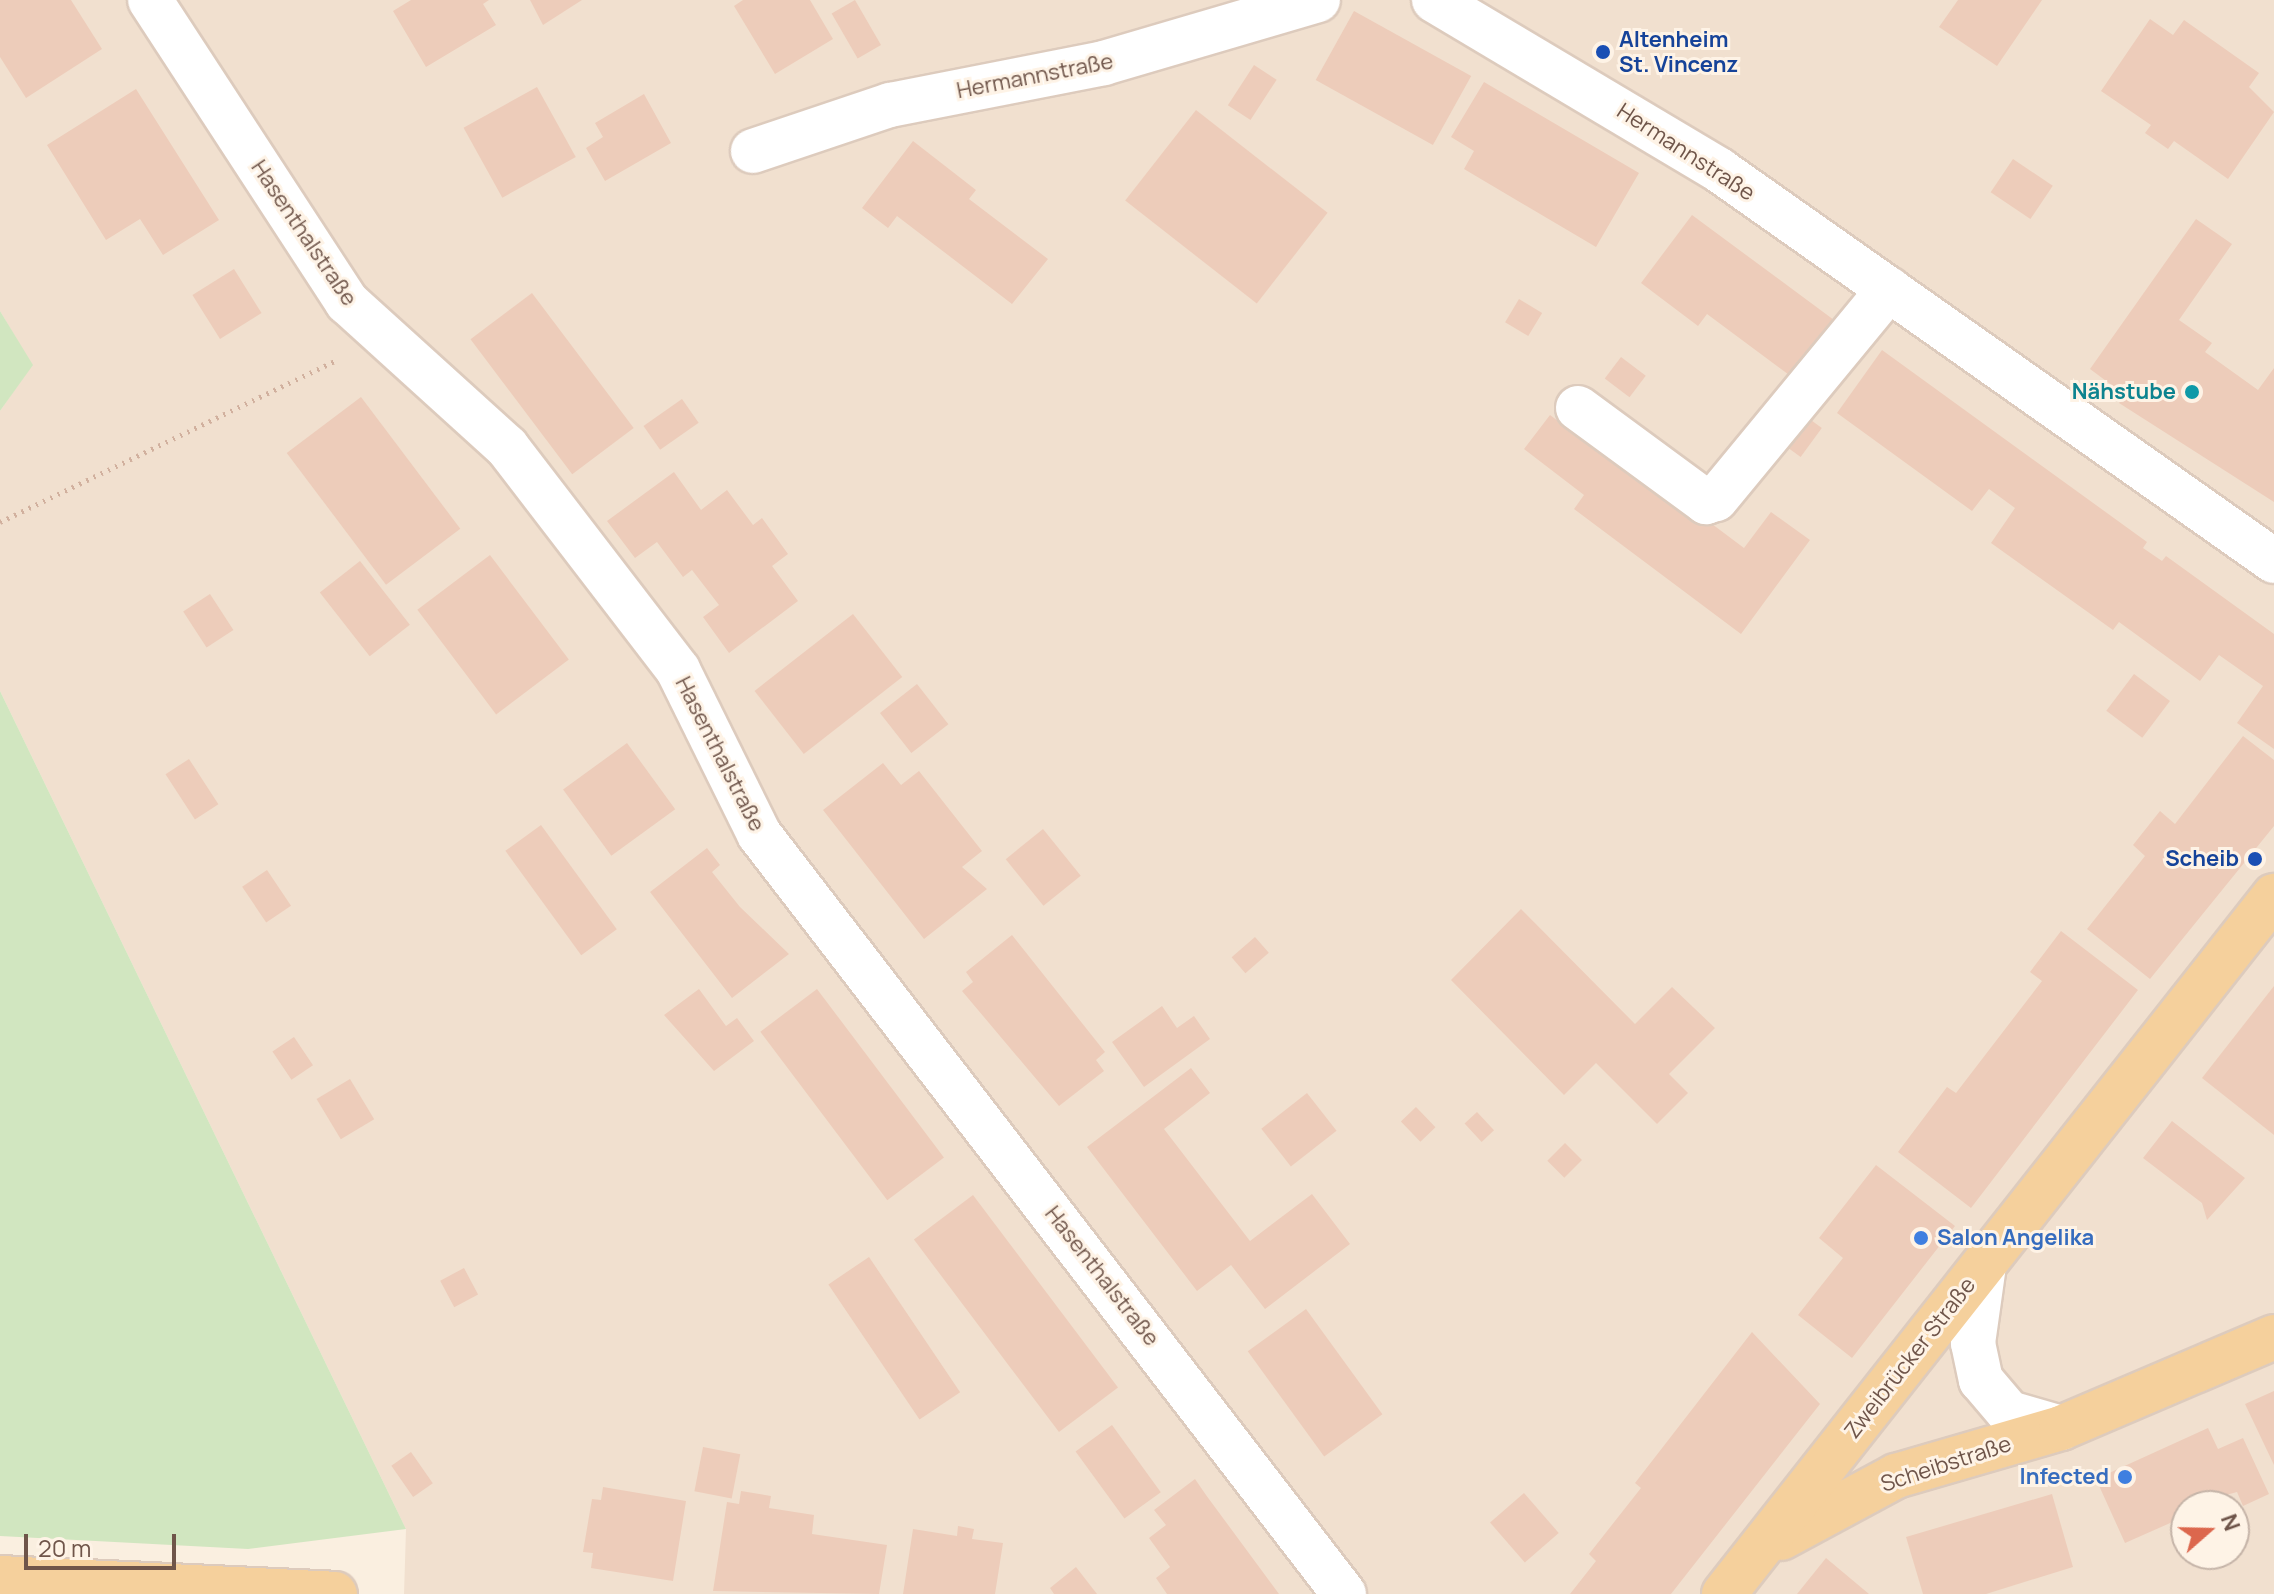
<!DOCTYPE html>
<meta charset="utf-8">
<style>
body{margin:0}
#map{position:relative;width:2274px;height:1594px;overflow:hidden;background:#faefe0;font-family:Manrope,sans-serif}
div>[style]{position:absolute}
.residential>*{inset:0;background:#f1e0cf}
.green>*{inset:0;background:#d1e6c0}
.building>*{inset:0;background:#edccba;transform-origin:0 0}
.path>*{height:5px;margin-top:-2.5px;transform-origin:0;background:repeating-linear-gradient(90deg,#d1b09e 0 2px,transparent 0 8px)}
.roads{filter:drop-shadow(2px 0 #ddcbbd) drop-shadow(-2px 0 #ddcbbd) drop-shadow(0 2px #ddcbbd) drop-shadow(0 -2px #ddcbbd)}
.minor>*{height:44px;margin:-22px;padding:0 22px;transform-origin:22px;border-radius:22px;background:#fff}
.major>*{height:44px;margin:-22px;padding:0 22px;transform-origin:22px;border-radius:22px;background:#f5d09c}
.dots>*{width:22px;height:22px;translate:-50% -50%;box-sizing:border-box;border:4px solid #fef3e6;border-radius:50%}
span{translate:-50% -50%;white-space:nowrap;text-align:center;line-height:1.15;-webkit-text-stroke:6px #fef3e6;paint-order:stroke}
.transit-label{font-size:22px;color:#164399;font-weight:700}
.left{translate:0 -50%;text-align:left}
.right{translate:-100% -50%;text-align:right}
.street-label{font-size:22px;color:#6f554a}
.culture-label{font-size:22px;color:#0d838f;font-weight:700}
.shop-label{font-size:22px;color:#366cbe;font-weight:700}
.north{position:absolute;left:2170px;top:1490px;width:80px;height:80px;box-sizing:border-box;background:#fef3e6;border:2px solid #c5b4a8;border-radius:50%;rotate:70deg;font-size:22px;font-weight:700;line-height:32px;text-align:center;color:#6f554a}
.north::after{content:'';display:block;margin:auto;width:28px;height:36px;background:#dc674d;clip-path:polygon(50% 0,100% 100%,50% 72%,0 100%)}
.scale{position:absolute;left:24px;top:1534px;width:152px;height:36px;box-sizing:border-box;border:4px solid #6f554a;border-top:0;padding-left:10px;font-size:24px;line-height:28px;white-space:nowrap;color:#6f554a;-webkit-text-stroke:6px #fef3e6;paint-order:stroke}
</style>
<div id="map">
<div class="residential">
<div style="clip-path:polygon(evenodd,0 0,2274px 0,2274px 1594px,404px 1594px,406px 1529px,0 691px,0 411px,32px 365px,0 311px,0 0,2186px 1506px,2234px 1506px,2234px 1554px,2186px 1554px,2186px 1506px)"></div>
</div>
<div class="green">
<div style="clip-path:polygon(0 311px,33px 365px,0 411px)"></div>
<div style="clip-path:polygon(0 691px,406px 1529px,248px 1549px,0 1536px)"></div>
</div>
<div class="building">
<div style="clip-path:polygon(0 0,71px 0,102px 49px,26px 98px,0 57px)"></div>
<div style="clip-path:polygon(411px 0,489px 0,483px 4px,496px 25px,426px 67px,393px 11px)"></div>
<div style="clip-path:polygon(530px 0,582px 0,543px 25px)"></div>
<div style="clip-path:polygon(743px 0,810px 0,833px 39px,775px 74px,734px 6px)"></div>
<div style="left:855px;top:0;width:52px;height:27px;rotate:60deg"></div>
<div style="clip-path:polygon(1958px 0,2042px 0,1997px 66px,1939px 27px)"></div>
<div style="left:1354px;top:11px;width:134px;height:79px;rotate:29deg"></div>
<div style="clip-path:polygon(2150px 19px,2173px 35px,2184px 20px,2259px 73px,2249px 87px,2274px 112px,2228px 179px,2174px 141px,2168px 149px,2145px 133px,2151px 125px,2101px 91px)"></div>
<div style="left:1254px;top:65px;width:27px;height:48px;rotate:33deg"></div>
<div style="clip-path:polygon(1484px 82px,1639px 173px,1596px 247px,1464px 169px,1474px 151px,1451px 137px)"></div>
<div style="left:537px;top:87px;width:80px;height:84px;rotate:61deg"></div>
<div style="clip-path:polygon(136px 89px,219px 220px,163px 255px,140px 219px,106px 240px,47px 145px)"></div>
<div style="clip-path:polygon(644px 94px,671px 143px,605px 181px,586px 148px,603px 137px,595px 123px)"></div>
<div style="left:1196px;top:110px;width:167px;height:115px;rotate:38deg"></div>
<div style="clip-path:polygon(913px 141px,976px 190px,969px 199px,1048px 259px,1012px 304px,897px 216px,888px 228px,862px 208px)"></div>
<div style="left:2013px;top:159px;width:48px;height:40px;rotate:34deg"></div>
<div style="clip-path:polygon(1692px 215px,1838px 323px,1796px 380px,1707px 314px,1698px 326px,1641px 283px)"></div>
<div style="clip-path:polygon(2196px 219px,2232px 244px,2179px 320px,2212px 343px,2205px 352px,2258px 390px,2274px 368px,2274px 502px,2119px 403px,2125px 395px,2090px 369px)"></div>
<div style="left:234px;top:269px;width:52px;height:49px;rotate:58deg"></div>
<div style="left:532px;top:293px;width:169px;height:77px;rotate:53deg"></div>
<div style="left:1519px;top:299px;width:27px;height:27px;rotate:31deg"></div>
<div style="clip-path:polygon(1882px 350px,2147px 542px,2143px 548px,2162px 561px,2166px 556px,2274px 634px,2274px 749px,2237px 723px,2263px 686px,2219px 655px,2200px 681px,2119px 622px,2113px 630px,1991px 543px,2015px 508px,1989px 489px,1972px 511px,1837px 413px)"></div>
<div style="left:1621px;top:357px;width:31px;height:27px;rotate:37deg"></div>
<div style="left:361px;top:397px;width:165px;height:93px;rotate:53deg"></div>
<div style="left:682px;top:399px;width:29px;height:47px;rotate:55deg"></div>
<div style="clip-path:polygon(1550px 415px,1610px 460px,1616px 452px,1744px 548px,1771px 512px,1810px 540px,1741px 634px,1574px 509px,1584px 495px,1524px 449px)"></div>
<div style="left:1804px;top:415px;width:22px;height:36px;rotate:36deg"></div>
<div style="clip-path:polygon(674px 472px,701px 510px,727px 490px,753px 525px,762px 518px,788px 554px,772px 566px,798px 601px,729px 653px,703px 617px,719px 605px,692px 570px,683px 577px,657px 542px,635px 558px,607px 521px)"></div>
<div style="left:490px;top:555px;width:131px;height:91px;rotate:53deg"></div>
<div style="left:360px;top:561px;width:81px;height:51px;rotate:52deg"></div>
<div style="left:210px;top:594px;width:43px;height:32px;rotate:57deg"></div>
<div style="left:853px;top:614px;width:80px;height:125px;rotate:52deg"></div>
<div style="left:2134px;top:674px;width:45px;height:46px;rotate:37deg"></div>
<div style="left:917px;top:684px;width:51px;height:47px;rotate:52deg"></div>
<div style="clip-path:polygon(2243px 736px,2274px 760px,2274px 826px,2150px 979px,2087px 929px,2145px 856px,2133px 845px,2160px 811px,2175px 824px)"></div>
<div style="left:627px;top:743px;width:82px;height:79px;rotate:54deg"></div>
<div style="left:189px;top:759px;width:54px;height:28px;rotate:57deg"></div>
<div style="clip-path:polygon(883px 763px,901px 785px,919px 771px,982px 851px,962px 867px,987px 889px,924px 939px,823px 810px)"></div>
<div style="left:541px;top:825px;width:129px;height:44px;rotate:54deg"></div>
<div style="left:1043px;top:829px;width:60px;height:48px;rotate:51deg"></div>
<div style="clip-path:polygon(707px 848px,720px 865px,712px 872px,740px 907px,789px 954px,732px 998px,650px 892px)"></div>
<div style="left:267px;top:870px;width:43px;height:30px;rotate:56deg"></div>
<div style="clip-path:polygon(1521px 909px,1635px 1024px,1672px 987px,1715px 1028px,1669px 1074px,1688px 1093px,1657px 1124px,1596px 1063px,1564px 1095px,1451px 980px)"></div>
<div style="clip-path:polygon(2061px 931px,2138px 990px,1971px 1208px,1898px 1152px,1947px 1087px,1956px 1093px,2042px 981px,2030px 972px)"></div>
<div style="clip-path:polygon(1012px 935px,1105px 1052px,1096px 1060px,1104px 1071px,1059px 1106px,962px 991px,973px 982px,966px 972px)"></div>
<div style="left:1255px;top:937px;width:21px;height:31px;rotate:49deg"></div>
<div style="clip-path:polygon(2274px 986px,2274px 1135px,2202px 1078px)"></div>
<div style="clip-path:polygon(699px 989px,726px 1026px,737px 1018px,754px 1041px,714px 1071px,664px 1015px)"></div>
<div style="left:817px;top:989px;width:211px;height:71px;rotate:53deg"></div>
<div style="clip-path:polygon(1162px 1006px,1177px 1028px,1194px 1016px,1210px 1039px,1144px 1087px,1112px 1042px)"></div>
<div style="left:294px;top:1037px;width:34px;height:26px;rotate:56deg"></div>
<div style="clip-path:polygon(1191px 1068px,1210px 1093px,1164px 1129px,1250px 1241px,1312px 1194px,1350px 1244px,1265px 1309px,1231px 1265px,1197px 1291px,1087px 1147px)"></div>
<div style="left:350px;top:1079px;width:47px;height:39px;rotate:59deg"></div>
<div style="left:1307px;top:1093px;width:48px;height:58px;rotate:52deg"></div>
<div style="left:1416px;top:1107px;width:28px;height:21px;rotate:46deg"></div>
<div style="left:1477px;top:1112px;width:25px;height:17px;rotate:47deg"></div>
<div style="clip-path:polygon(2172px 1121px,2245px 1178px,2207px 1220px,2202px 1203px,2143px 1158px)"></div>
<div style="left:1565px;top:1143px;width:24px;height:25px;rotate:45deg"></div>
<div style="clip-path:polygon(1876px 1165px,1955px 1226px,1852px 1358px,1798px 1315px,1843px 1258px,1819px 1238px)"></div>
<div style="left:973px;top:1195px;width:241px;height:74px;rotate:53deg"></div>
<div style="left:869px;top:1257px;width:163px;height:49px;rotate:56deg"></div>
<div style="left:464px;top:1268px;width:30px;height:27px;rotate:62deg"></div>
<div style="left:1306px;top:1309px;width:130px;height:72px;rotate:54deg"></div>
<div style="clip-path:polygon(1752px 1332px,1820px 1404px,1671px 1594px,1570px 1594px,1596px 1561px,1589px 1554px,1641px 1488px,1635px 1483px)"></div>
<div style="clip-path:polygon(2274px 1391px,2274px 1465px,2245px 1404px)"></div>
<div style="left:1112px;top:1425px;width:83px;height:45px;rotate:54deg"></div>
<div style="clip-path:polygon(2208px 1428px,2218px 1449px,2243px 1438px,2269px 1494px,2243px 1506px,2237px 1492px,2186px 1506px,2186px 1516px,2125px 1543px,2096px 1479px)"></div>
<div style="left:703px;top:1447px;width:38px;height:45px;rotate:11deg"></div>
<div style="left:411px;top:1452px;width:38px;height:24px;rotate:55deg"></div>
<div style="clip-path:polygon(1195px 1479px,1206px 1495px,1279px 1594px,1167px 1594px,1156px 1578px,1170px 1567px,1149px 1538px,1166px 1525px,1154px 1510px)"></div>
<div style="clip-path:polygon(603px 1487px,686px 1501px,673px 1581px,591px 1568px,593px 1553px,583px 1552px,592px 1499px,601px 1500px)"></div>
<div style="clip-path:polygon(741px 1491px,771px 1496px,769px 1508px,814px 1515px,812px 1534px,887px 1545px,879px 1594px,713px 1591px,727px 1502px,739px 1504px)"></div>
<div style="left:1524px;top:1493px;width:53px;height:45px;rotate:49deg"></div>
<div style="clip-path:polygon(2052px 1494px,2073px 1567px,1986px 1594px,1923px 1594px,1906px 1537px)"></div>
<div style="clip-path:polygon(958px 1526px,974px 1529px,972px 1539px,1003px 1543px,995px 1594px,903px 1594px,913px 1529px,957px 1536px)"></div>
<div style="clip-path:polygon(1826px 1558px,1869px 1594px,1797px 1594px)"></div>
<div style="clip-path:polygon(1076px 1567px,1097px 1594px,1054px 1594px,1050px 1588px)"></div>
</div>
<div class="path">
<div style="left:0;top:522px;width:375px;rotate:-25.7deg"></div>
</div>
<div class="roads">
<div class="minor">
<div style="left:150px;top:0;width:361px;rotate:56.9deg"></div>
<div style="left:347px;top:302px;width:216px;rotate:42.2deg"></div>
<div style="left:507px;top:447px;width:281px;rotate:52.5deg"></div>
<div style="left:678px;top:670px;width:183px;rotate:63.7deg"></div>
<div style="left:759px;top:834px;width:959px;rotate:52.41deg"></div>
<div style="left:1434px;top:0;width:332px;rotate:30.8deg"></div>
<div style="left:1719px;top:170px;width:679px;rotate:35.16deg"></div>
<div style="left:753px;top:151px;width:145px;rotate:-18.6deg"></div>
<div style="left:890px;top:105px;width:218px;rotate:-11.1deg"></div>
<div style="left:1104px;top:63px;width:223px;rotate:-16.4deg"></div>
<div style="left:1578px;top:408px;width:159px;rotate:36.3deg"></div>
<div style="left:1706px;top:502px;width:10px;rotate:-17deg"></div>
<div style="left:1716px;top:499px;width:272px;rotate:-50.5deg"></div>
<div style="left:1984px;top:1265px;width:79px;rotate:98deg"></div>
<div style="left:1973px;top:1343px;width:38px;rotate:78deg"></div>
<div style="left:1981px;top:1380px;width:43px;rotate:49.7deg"></div>
<div style="left:2009px;top:1413px;width:54px;rotate:16.1deg"></div>
</div>
<div class="major">
<div style="left:1781px;top:1538px;width:131px;rotate:-28.3deg"></div>
<div style="left:1896px;top:1476px;width:172px;rotate:-16.2deg"></div>
<div style="left:2061px;top:1428px;width:232px;rotate:-23.1deg"></div>
<div style="left:0;top:1578px;width:335px;rotate:2.7deg"></div>
<div style="left:1724px;top:1594px;width:889px;rotate:-51.76deg"></div>
</div>
</div>
<div class="dots">
<div style="left:1603px;top:52px;background:#1a4fb4"></div>
<div style="left:2192px;top:392px;background:#0f9aa8"></div>
<div style="left:2255px;top:859px;background:#1a4fb4"></div>
<div style="left:1921px;top:1238px;background:#3f7fe0"></div>
<div style="left:2125px;top:1477px;background:#3f7fe0"></div>
</div>
<div class="transit-label">
<span class="left" style="left:1619px;top:52px">Altenheim<br>St. Vincenz</span>
<span class="right" style="left:2239px;top:859px">Scheib</span>
</div>
<div class="street-label">
<span style="left:1035px;top:76px;rotate:-11deg">Hermannstraße</span>
<span style="left:1686px;top:152px;rotate:33deg">Hermannstraße</span>
<span style="left:304px;top:233px;rotate:56deg">Hasenthalstraße</span>
<span style="left:720px;top:754px;rotate:63deg">Hasenthalstraße</span>
<span style="left:1102px;top:1276px;rotate:52deg">Hasenthalstraße</span>
<span style="left:1910px;top:1358px;rotate:-52deg">Zweibrücker Straße</span>
<span style="left:1946px;top:1464px;rotate:-18deg">Scheibstraße</span>
</div>
<div class="culture-label">
<span class="right" style="left:2176px;top:392px">Nähstube</span>
</div>
<div class="shop-label">
<span class="left" style="left:1937px;top:1238px">Salon Angelika</span>
<span class="right" style="left:2109px;top:1477px">Infected</span>
</div>
<div class="north">N</div>
<div class="scale">20 m</div>
</div>
